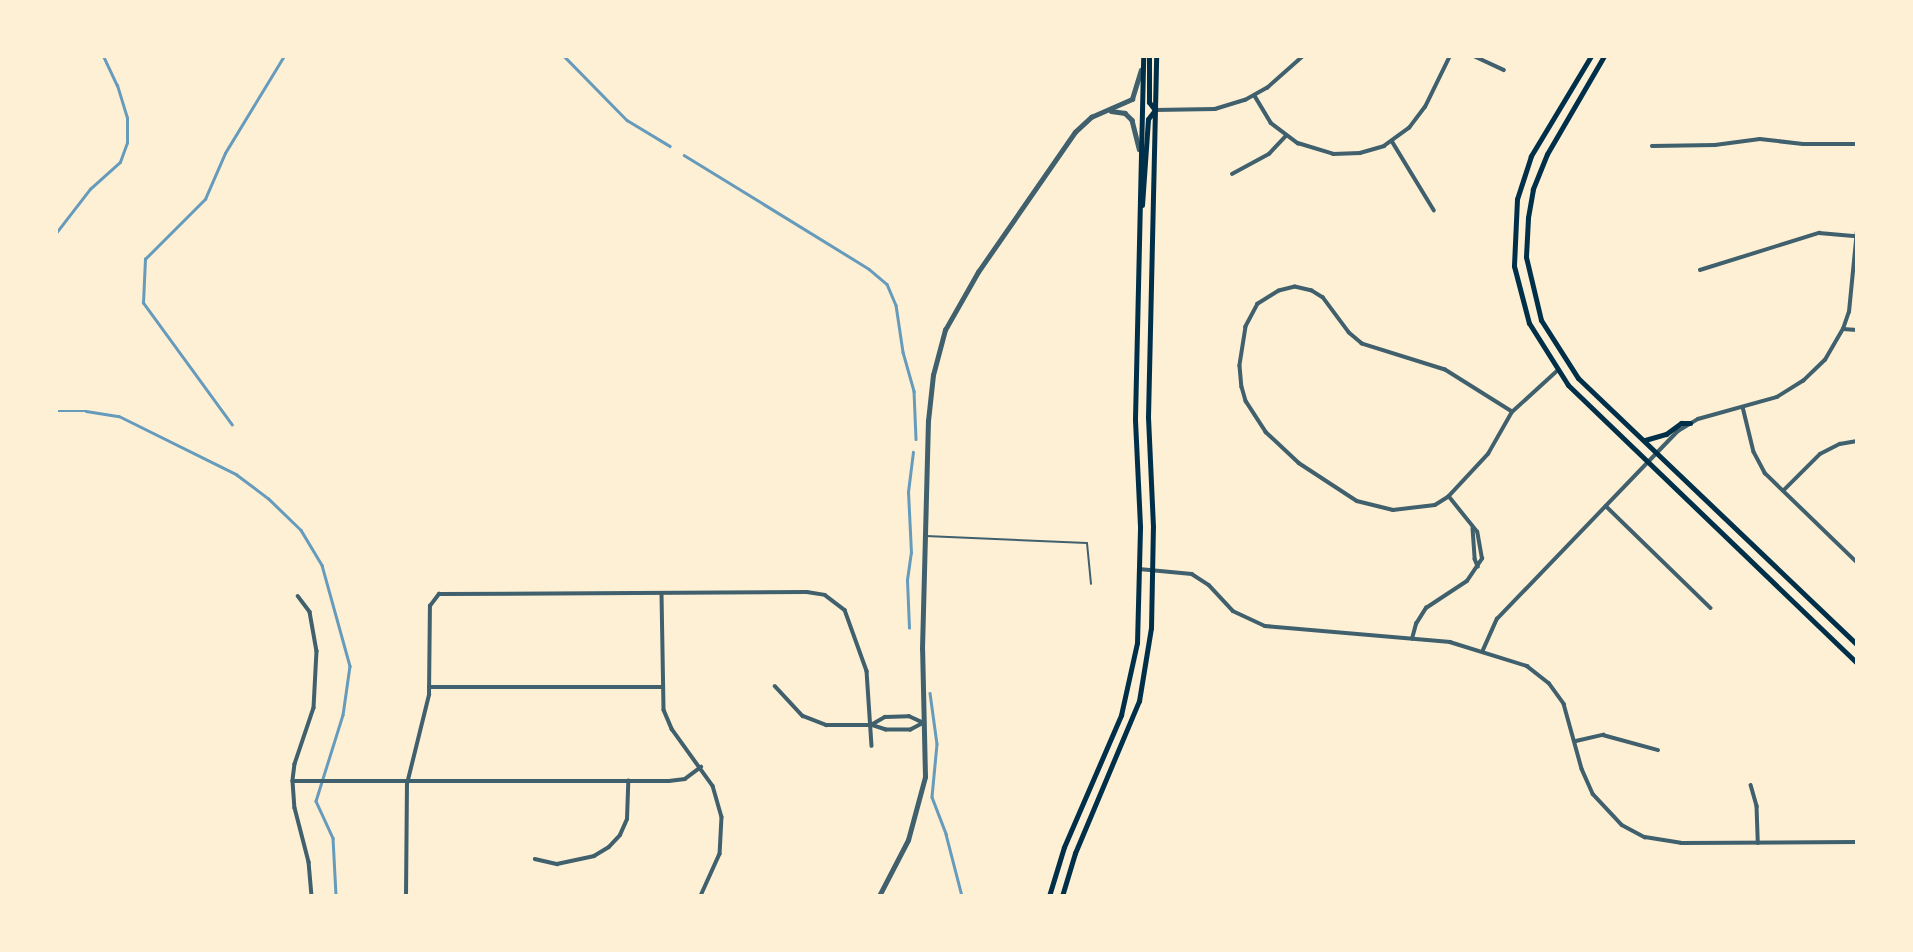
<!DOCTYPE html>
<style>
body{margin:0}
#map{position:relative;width:1913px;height:952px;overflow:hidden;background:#fdf0d5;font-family:"Source Serif 4",serif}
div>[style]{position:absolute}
.stream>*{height:2.5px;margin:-1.25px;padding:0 1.25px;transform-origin:1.25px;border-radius:1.25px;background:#669bbc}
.service>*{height:2px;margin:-1px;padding:0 1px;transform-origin:1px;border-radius:1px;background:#3f606c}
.minor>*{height:3.5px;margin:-1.75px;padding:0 1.75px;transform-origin:1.75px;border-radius:1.75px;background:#3f606c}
.tertiary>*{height:4.5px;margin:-2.25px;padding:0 2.25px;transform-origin:2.25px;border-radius:2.25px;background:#3f606c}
.secondary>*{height:5px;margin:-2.5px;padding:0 2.5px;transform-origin:2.5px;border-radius:2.5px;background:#003049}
.primary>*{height:5px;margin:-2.5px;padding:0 2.5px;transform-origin:2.5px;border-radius:2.5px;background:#003049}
span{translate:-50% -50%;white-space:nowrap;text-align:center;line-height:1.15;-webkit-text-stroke:6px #fdf0d5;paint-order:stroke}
.frame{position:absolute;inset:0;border:58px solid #fdf0d5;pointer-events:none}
</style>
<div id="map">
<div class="stream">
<div style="left:564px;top:56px;width:90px;rotate:45.5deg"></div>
<div style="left:627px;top:120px;width:50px;rotate:31.2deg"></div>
<div style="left:684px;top:155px;width:217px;rotate:31.6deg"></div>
<div style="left:869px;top:269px;width:23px;rotate:40deg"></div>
<div style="left:887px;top:284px;width:23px;rotate:67deg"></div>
<div style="left:896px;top:305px;width:48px;rotate:81.5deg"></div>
<div style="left:903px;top:352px;width:41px;rotate:74.2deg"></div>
<div style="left:914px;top:391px;width:48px;rotate:87.6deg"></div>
<div style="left:56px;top:233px;width:56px;rotate:-52.3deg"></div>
<div style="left:90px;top:189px;width:40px;rotate:-42deg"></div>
<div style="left:120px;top:162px;width:20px;rotate:-70deg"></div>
<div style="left:127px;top:143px;width:25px;rotate:-90deg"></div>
<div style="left:127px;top:118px;width:34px;rotate:-107deg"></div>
<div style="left:117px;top:86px;width:33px;rotate:-115deg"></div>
<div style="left:56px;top:411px;width:30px"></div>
<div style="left:86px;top:411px;width:33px;rotate:9deg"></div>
<div style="left:119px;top:416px;width:131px;rotate:26.4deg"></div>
<div style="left:236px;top:474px;width:40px;rotate:37deg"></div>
<div style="left:268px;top:498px;width:46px;rotate:44.1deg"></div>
<div style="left:301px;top:530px;width:41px;rotate:59deg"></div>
<div style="left:322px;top:565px;width:105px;rotate:74.5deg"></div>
<div style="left:350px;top:666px;width:49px;rotate:98.1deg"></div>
<div style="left:343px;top:715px;width:90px;rotate:107.4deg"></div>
<div style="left:316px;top:801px;width:41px;rotate:65.3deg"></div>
<div style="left:333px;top:838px;width:58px;rotate:87deg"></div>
<div style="left:232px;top:425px;width:151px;rotate:-126.1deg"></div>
<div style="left:143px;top:303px;width:44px;rotate:-87.4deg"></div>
<div style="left:145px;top:259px;width:85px;rotate:-45deg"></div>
<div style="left:205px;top:199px;width:50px;rotate:-66.5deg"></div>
<div style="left:225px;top:153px;width:114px;rotate:-58.7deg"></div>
<div style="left:909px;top:628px;width:48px;rotate:-92.4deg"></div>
<div style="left:907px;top:580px;width:27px;rotate:-82deg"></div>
<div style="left:911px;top:553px;width:61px;rotate:-92.8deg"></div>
<div style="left:908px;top:492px;width:40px;rotate:-82.9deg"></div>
<div style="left:930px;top:693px;width:51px;rotate:82.2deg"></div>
<div style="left:937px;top:744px;width:53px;rotate:95.4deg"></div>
<div style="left:932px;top:797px;width:40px;rotate:69deg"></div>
<div style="left:946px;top:834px;width:64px;rotate:75.5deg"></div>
</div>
<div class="service">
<div style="left:926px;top:536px;width:161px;rotate:2.5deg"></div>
<div style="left:1087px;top:543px;width:41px;rotate:84.4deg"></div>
</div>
<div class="minor">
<div style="left:1474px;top:56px;width:33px;rotate:25deg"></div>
<div style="left:1255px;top:96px;width:31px;rotate:59deg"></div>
<div style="left:1271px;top:123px;width:34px;rotate:37deg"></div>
<div style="left:1298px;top:143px;width:37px;rotate:17deg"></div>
<div style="left:1333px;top:154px;width:27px;rotate:-2deg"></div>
<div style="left:1360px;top:153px;width:25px;rotate:-16deg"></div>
<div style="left:1384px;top:146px;width:31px;rotate:-36deg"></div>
<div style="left:1409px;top:128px;width:26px;rotate:-53deg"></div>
<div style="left:1425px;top:107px;width:57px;rotate:-63.9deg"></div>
<div style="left:1155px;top:110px;width:60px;rotate:-1deg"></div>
<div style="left:1215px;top:109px;width:31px;rotate:-17deg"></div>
<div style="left:1245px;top:100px;width:25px;rotate:-29deg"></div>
<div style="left:1267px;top:88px;width:48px;rotate:-41.6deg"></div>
<div style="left:1392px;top:141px;width:81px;rotate:58.7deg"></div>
<div style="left:1652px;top:146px;width:63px;rotate:-0.9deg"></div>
<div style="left:1715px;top:145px;width:45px;rotate:-7.6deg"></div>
<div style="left:1760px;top:139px;width:43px;rotate:6.6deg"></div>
<div style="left:1803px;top:144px;width:54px"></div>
<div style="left:1232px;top:174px;width:42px;rotate:-28.4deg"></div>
<div style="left:1269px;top:154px;width:25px;rotate:-47deg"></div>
<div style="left:1700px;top:270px;width:125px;rotate:-17.3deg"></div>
<div style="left:1819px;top:233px;width:37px;rotate:5deg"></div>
<div style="left:1843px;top:329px;width:14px;rotate:4deg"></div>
<div style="left:1743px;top:407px;width:46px;rotate:76.3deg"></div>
<div style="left:1754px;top:452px;width:24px;rotate:62deg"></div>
<div style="left:1765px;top:473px;width:128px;rotate:44.1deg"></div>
<div style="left:1512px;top:412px;width:79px;rotate:-147.9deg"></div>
<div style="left:1445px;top:370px;width:87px;rotate:-162.6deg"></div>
<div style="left:1362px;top:344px;width:17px;rotate:-140deg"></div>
<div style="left:1349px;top:333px;width:44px;rotate:-126.6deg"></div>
<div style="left:1323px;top:298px;width:13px;rotate:-148deg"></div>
<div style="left:1312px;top:291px;width:17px;rotate:-167deg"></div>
<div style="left:1295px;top:287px;width:16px;rotate:166deg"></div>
<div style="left:1279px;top:291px;width:25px;rotate:148deg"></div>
<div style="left:1258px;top:304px;width:26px;rotate:118deg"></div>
<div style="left:1246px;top:327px;width:39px;rotate:99deg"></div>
<div style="left:1240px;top:366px;width:21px;rotate:85deg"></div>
<div style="left:1242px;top:387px;width:15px;rotate:74deg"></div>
<div style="left:1246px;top:401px;width:37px;rotate:57deg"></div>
<div style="left:1266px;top:432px;width:45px;rotate:43.2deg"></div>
<div style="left:1299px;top:463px;width:69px;rotate:33.2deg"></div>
<div style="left:1357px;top:501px;width:37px;rotate:14deg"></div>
<div style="left:1393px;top:510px;width:42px;rotate:-6.8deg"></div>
<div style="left:1435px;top:505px;width:15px;rotate:-32deg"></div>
<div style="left:1448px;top:497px;width:59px;rotate:-47.1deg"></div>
<div style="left:1488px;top:454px;width:48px;rotate:-60.3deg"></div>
<div style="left:1512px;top:412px;width:61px;rotate:-42.3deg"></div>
<div style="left:1783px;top:491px;width:52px;rotate:-45deg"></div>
<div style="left:1820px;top:454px;width:22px;rotate:-27deg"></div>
<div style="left:1840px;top:444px;width:17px;rotate:-10deg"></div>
<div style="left:1606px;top:506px;width:146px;rotate:44.2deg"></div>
<div style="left:1473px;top:528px;width:31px;rotate:86deg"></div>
<div style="left:1475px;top:559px;width:8px;rotate:67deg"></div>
<div style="left:1139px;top:569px;width:53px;rotate:5.4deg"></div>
<div style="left:1192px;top:574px;width:20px;rotate:33deg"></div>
<div style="left:1209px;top:585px;width:35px;rotate:47deg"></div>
<div style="left:1233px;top:611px;width:35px;rotate:25deg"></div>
<div style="left:1265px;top:626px;width:186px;rotate:4.9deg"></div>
<div style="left:1450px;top:642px;width:81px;rotate:17.3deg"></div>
<div style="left:1527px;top:666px;width:28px;rotate:38deg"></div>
<div style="left:1549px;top:683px;width:26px;rotate:54deg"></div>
<div style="left:1564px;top:704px;width:67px;rotate:74.5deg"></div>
<div style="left:1582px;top:769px;width:27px;rotate:66deg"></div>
<div style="left:1593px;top:794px;width:42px;rotate:46.9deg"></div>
<div style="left:1622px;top:825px;width:26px;rotate:28deg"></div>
<div style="left:1645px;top:837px;width:36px;rotate:9deg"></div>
<div style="left:1681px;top:843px;width:176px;rotate:-0.3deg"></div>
<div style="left:662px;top:594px;width:116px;rotate:89deg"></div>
<div style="left:664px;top:710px;width:21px;rotate:67deg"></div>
<div style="left:672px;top:729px;width:70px;rotate:54.3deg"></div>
<div style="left:713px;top:786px;width:32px;rotate:74deg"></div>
<div style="left:722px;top:817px;width:37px;rotate:93deg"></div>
<div style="left:720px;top:854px;width:46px;rotate:114.3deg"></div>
<div style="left:298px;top:596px;width:20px;rotate:53deg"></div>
<div style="left:310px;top:612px;width:40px;rotate:80deg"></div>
<div style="left:317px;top:651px;width:57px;rotate:93deg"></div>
<div style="left:314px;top:708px;width:59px;rotate:108.7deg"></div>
<div style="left:295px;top:764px;width:17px;rotate:97deg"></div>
<div style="left:293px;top:781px;width:27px;rotate:86deg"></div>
<div style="left:295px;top:808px;width:56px;rotate:75.5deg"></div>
<div style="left:309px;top:862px;width:34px;rotate:85deg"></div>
<div style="left:1412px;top:639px;width:16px;rotate:-75deg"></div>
<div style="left:1416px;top:624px;width:19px;rotate:-58deg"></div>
<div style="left:1426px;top:608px;width:49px;rotate:-33.4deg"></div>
<div style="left:1467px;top:581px;width:27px;rotate:-56deg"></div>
<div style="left:1482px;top:559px;width:27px;rotate:-100deg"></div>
<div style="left:1477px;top:532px;width:45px;rotate:-128.7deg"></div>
<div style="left:1483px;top:650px;width:34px;rotate:-66deg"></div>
<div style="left:1497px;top:619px;width:261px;rotate:-46.1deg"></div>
<div style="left:1678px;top:431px;width:23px;rotate:-31deg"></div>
<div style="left:1698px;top:419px;width:82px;rotate:-15.6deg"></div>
<div style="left:1777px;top:397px;width:31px;rotate:-32deg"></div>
<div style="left:1803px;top:381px;width:30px;rotate:-44deg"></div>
<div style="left:1825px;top:360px;width:36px;rotate:-60deg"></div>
<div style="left:1843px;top:329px;width:18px;rotate:-71deg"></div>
<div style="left:1849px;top:312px;width:81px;rotate:-84.4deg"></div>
<div style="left:775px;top:686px;width:41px;rotate:47deg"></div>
<div style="left:803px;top:716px;width:25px;rotate:21deg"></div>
<div style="left:826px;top:725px;width:45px"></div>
<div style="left:871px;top:725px;width:16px;rotate:-30deg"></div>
<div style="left:885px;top:717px;width:24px;rotate:-2deg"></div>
<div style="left:909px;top:716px;width:17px;rotate:25deg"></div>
<div style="left:924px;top:723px;width:15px;rotate:152deg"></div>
<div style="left:911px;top:730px;width:25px;rotate:180deg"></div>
<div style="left:886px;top:730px;width:16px;rotate:-162deg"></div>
<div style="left:429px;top:687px;width:232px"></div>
<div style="left:1576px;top:741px;width:28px;rotate:-13deg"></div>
<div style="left:1603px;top:735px;width:57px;rotate:15.3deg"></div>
<div style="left:293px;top:781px;width:376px"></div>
<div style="left:669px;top:781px;width:16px;rotate:-7deg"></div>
<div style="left:685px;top:779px;width:20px;rotate:-37deg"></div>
<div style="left:1751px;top:785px;width:22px;rotate:74deg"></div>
<div style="left:1757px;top:806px;width:37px;rotate:88deg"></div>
<div style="left:535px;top:859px;width:23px;rotate:13deg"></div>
<div style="left:557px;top:864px;width:38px;rotate:-12deg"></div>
<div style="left:594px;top:856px;width:17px;rotate:-31deg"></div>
<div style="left:609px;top:847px;width:16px;rotate:-47deg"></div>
<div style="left:620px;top:835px;width:17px;rotate:-66deg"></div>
<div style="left:627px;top:819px;width:38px;rotate:-88deg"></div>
<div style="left:406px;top:896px;width:112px;rotate:-89.5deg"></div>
<div style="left:407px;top:784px;width:92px;rotate:-76.1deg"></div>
<div style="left:429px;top:695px;width:89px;rotate:-89.4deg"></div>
<div style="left:430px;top:606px;width:15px;rotate:-53deg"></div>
<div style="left:439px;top:594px;width:368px;rotate:-0.3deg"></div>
<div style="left:807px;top:592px;width:18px;rotate:9deg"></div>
<div style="left:825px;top:595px;width:25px;rotate:37deg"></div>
<div style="left:845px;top:610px;width:65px;rotate:70.2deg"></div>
<div style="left:867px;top:671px;width:75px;rotate:86.2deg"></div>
</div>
<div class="tertiary">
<div style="left:1111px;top:111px;width:14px;rotate:8deg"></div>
<div style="left:1125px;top:113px;width:10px;rotate:45deg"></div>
<div style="left:1132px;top:120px;width:30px;rotate:76deg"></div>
<div style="left:879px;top:896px;width:63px;rotate:-62.6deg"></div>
<div style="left:908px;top:840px;width:65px;rotate:-74.9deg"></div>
<div style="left:925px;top:777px;width:128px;rotate:-91.3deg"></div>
<div style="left:922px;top:649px;width:228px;rotate:-88.5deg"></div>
<div style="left:928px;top:421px;width:46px;rotate:-83.8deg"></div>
<div style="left:933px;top:375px;width:47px;rotate:-75.1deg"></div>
<div style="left:945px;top:330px;width:67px;rotate:-60.4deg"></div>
<div style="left:978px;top:272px;width:170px;rotate:-55.3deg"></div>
<div style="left:1075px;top:132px;width:22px;rotate:-43deg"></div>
<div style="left:1091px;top:117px;width:45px;rotate:-23.7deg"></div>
<div style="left:1132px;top:99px;width:30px;rotate:-73deg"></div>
</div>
<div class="secondary">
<div style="left:1591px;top:56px;width:117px;rotate:121deg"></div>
<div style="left:1531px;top:156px;width:45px;rotate:108deg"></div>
<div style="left:1517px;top:199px;width:67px;rotate:92.6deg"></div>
<div style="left:1514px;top:266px;width:59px;rotate:75.3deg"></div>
<div style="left:1529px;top:323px;width:73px;rotate:57.8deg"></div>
<div style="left:1568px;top:385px;width:401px;rotate:43.9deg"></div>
<div style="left:1604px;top:56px;width:113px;rotate:120.2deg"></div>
<div style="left:1547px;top:154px;width:38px;rotate:112deg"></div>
<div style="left:1533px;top:189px;width:29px;rotate:100deg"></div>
<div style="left:1528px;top:218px;width:39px;rotate:93deg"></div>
<div style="left:1526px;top:257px;width:65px;rotate:76.6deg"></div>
<div style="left:1541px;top:320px;width:69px;rotate:57.5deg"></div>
<div style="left:1578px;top:378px;width:386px;rotate:43.7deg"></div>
<div style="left:1645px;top:440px;width:22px;rotate:-16deg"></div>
<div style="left:1666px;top:434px;width:19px;rotate:-36deg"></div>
<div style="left:1681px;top:423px;width:9px"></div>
</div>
<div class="primary">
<div style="left:1142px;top:205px;width:86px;rotate:-86deg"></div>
<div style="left:1148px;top:119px;width:11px;rotate:-52deg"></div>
<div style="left:1155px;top:110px;width:10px;rotate:-127deg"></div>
<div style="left:1149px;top:102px;width:46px;rotate:-90deg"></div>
<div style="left:1049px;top:896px;width:51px;rotate:-73deg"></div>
<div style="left:1064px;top:847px;width:144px;rotate:-66.6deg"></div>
<div style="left:1121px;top:715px;width:74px;rotate:-77.5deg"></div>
<div style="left:1137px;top:643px;width:117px;rotate:-88.5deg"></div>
<div style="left:1140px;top:526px;width:107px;rotate:-92.7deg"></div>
<div style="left:1135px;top:419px;width:363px;rotate:-88.7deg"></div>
<div style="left:1062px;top:896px;width:45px;rotate:-73.2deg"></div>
<div style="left:1075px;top:853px;width:165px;rotate:-67.2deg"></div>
<div style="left:1139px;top:701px;width:74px;rotate:-80.7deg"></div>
<div style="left:1151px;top:628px;width:101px;rotate:-88.9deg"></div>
<div style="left:1153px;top:527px;width:110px;rotate:-92.6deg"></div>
<div style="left:1148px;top:417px;width:361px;rotate:-88.7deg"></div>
</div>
<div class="frame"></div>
</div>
